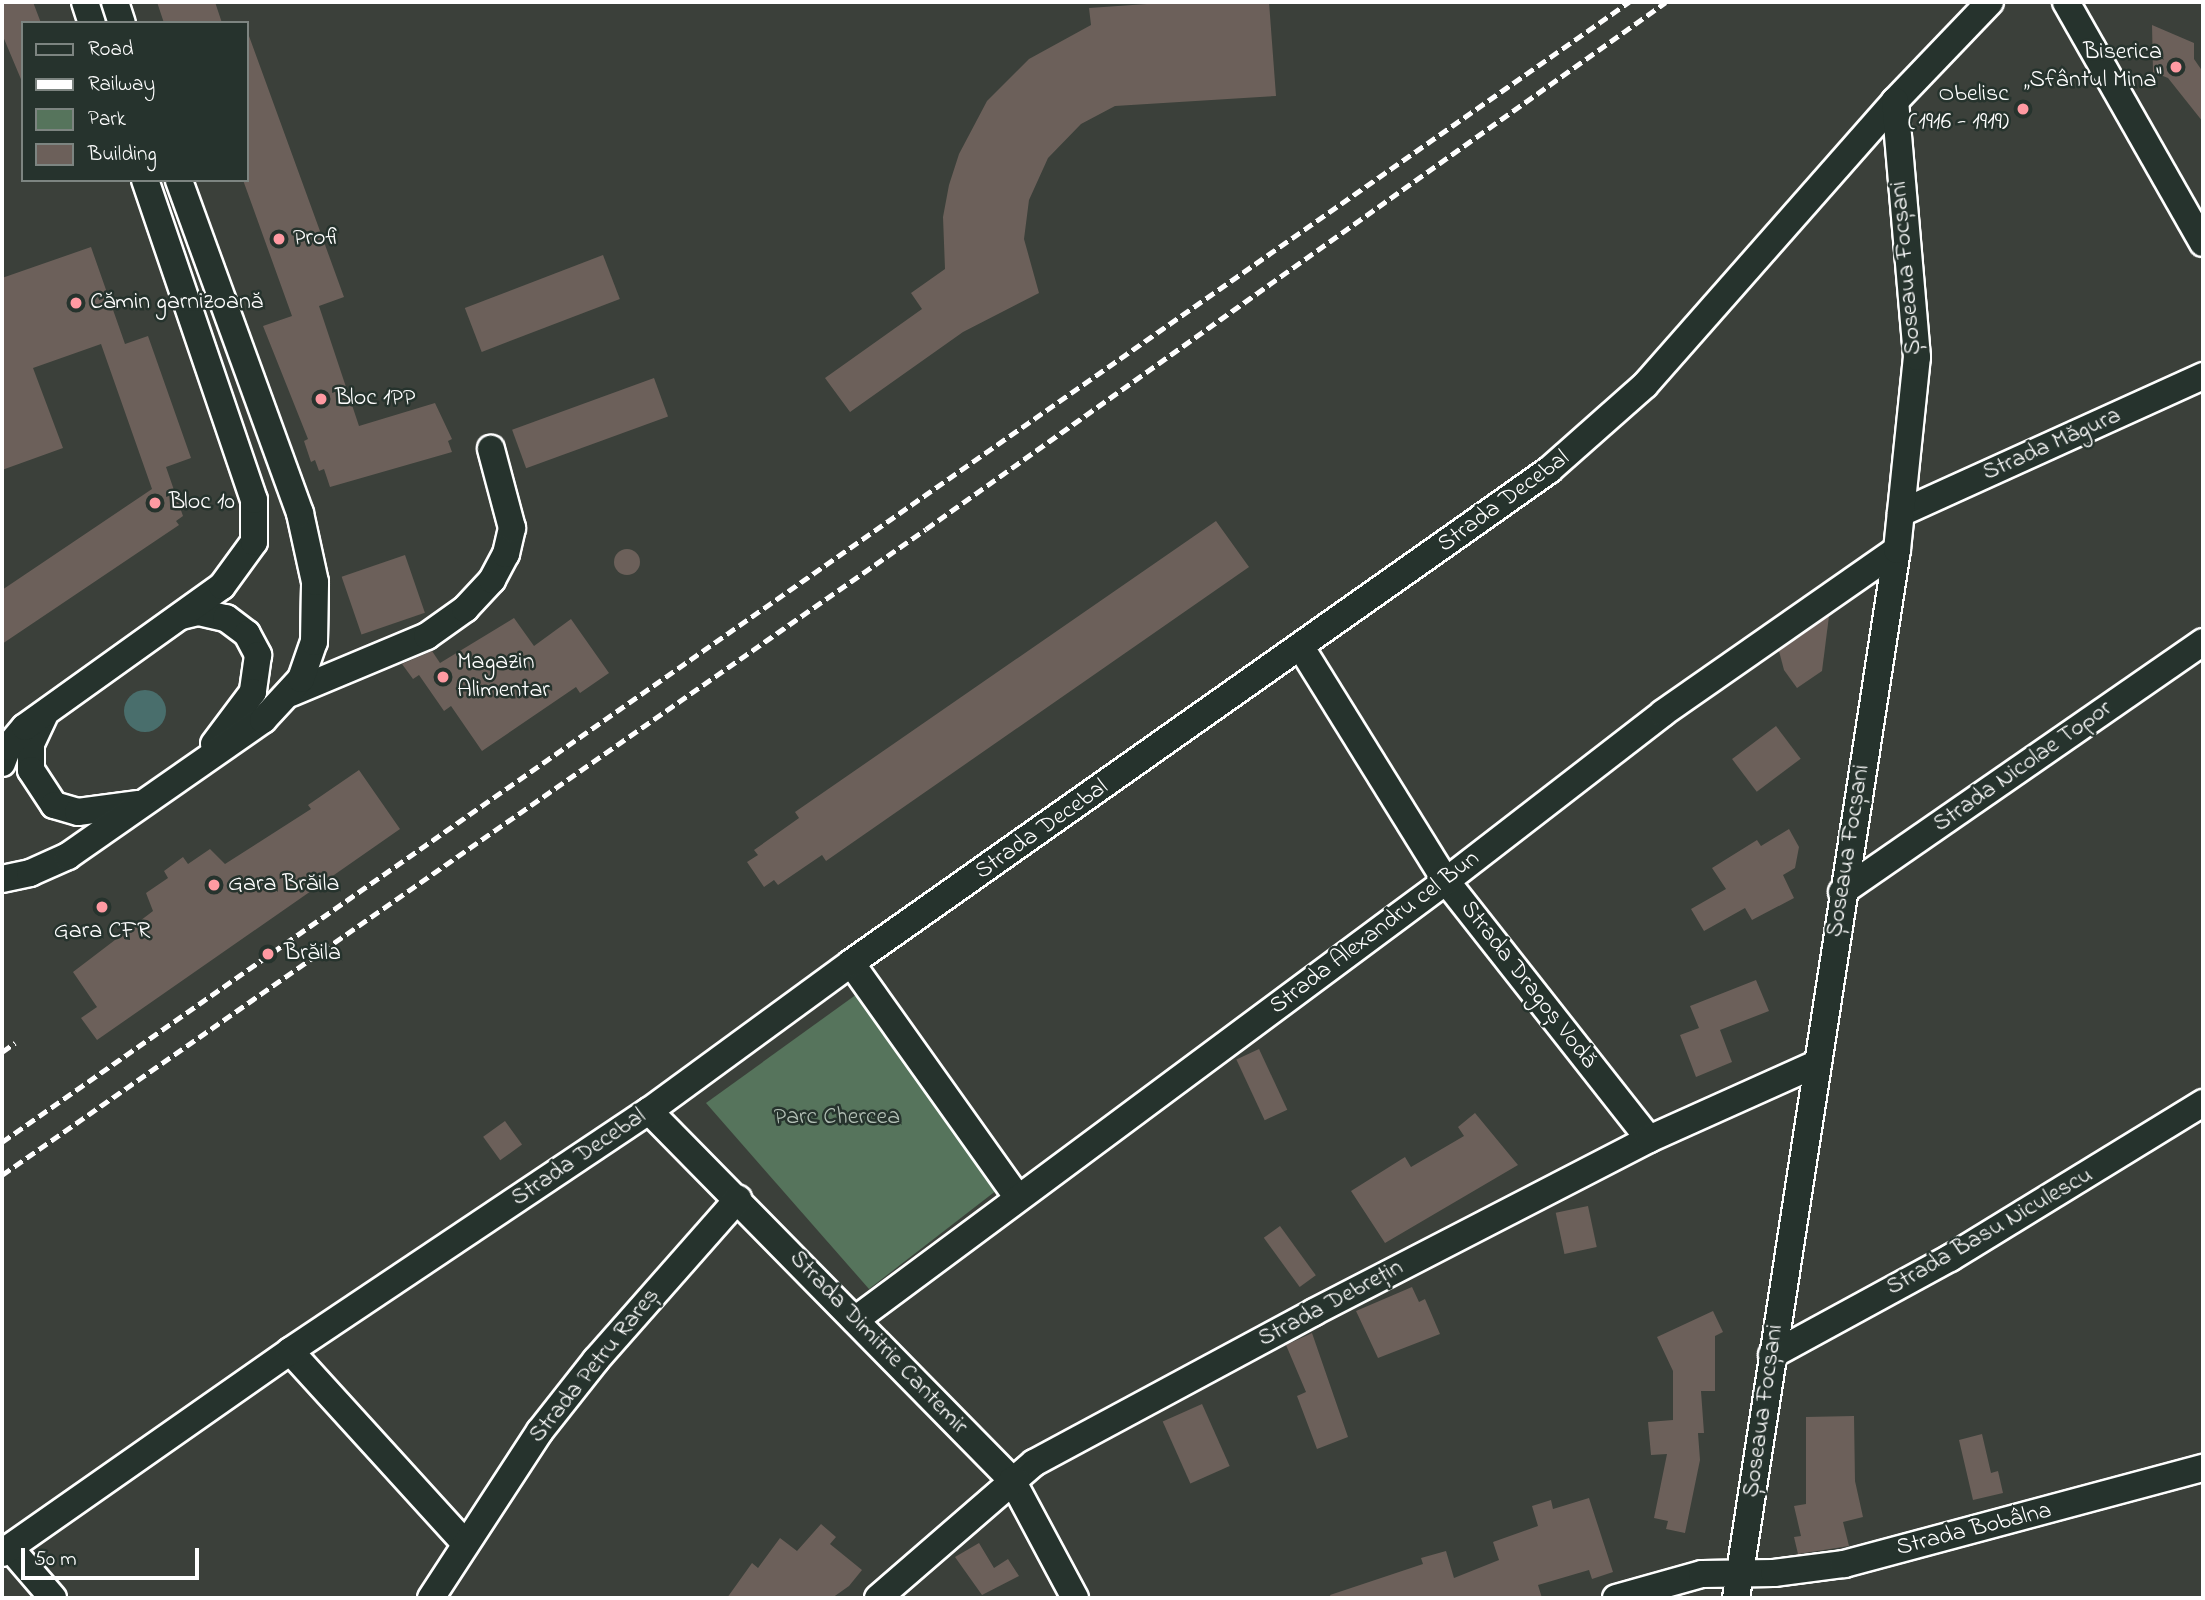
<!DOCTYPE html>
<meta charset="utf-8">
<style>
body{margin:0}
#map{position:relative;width:2205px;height:1600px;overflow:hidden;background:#3b403a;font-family:"Indie Flower",sans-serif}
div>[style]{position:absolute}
.green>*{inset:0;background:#56745c}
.water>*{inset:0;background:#496e6c}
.round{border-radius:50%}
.building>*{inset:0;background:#6c605a;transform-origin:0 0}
.roads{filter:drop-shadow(2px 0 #fff) drop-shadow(-2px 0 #fff) drop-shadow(0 2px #fff) drop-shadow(0 -2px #fff)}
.minor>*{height:26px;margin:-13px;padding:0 13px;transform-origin:13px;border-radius:13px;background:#26332d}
.rail>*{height:5px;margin-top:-2.5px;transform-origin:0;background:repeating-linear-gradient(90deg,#fff 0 10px,transparent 0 15px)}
.dots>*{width:19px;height:19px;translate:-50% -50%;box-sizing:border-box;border:4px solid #26332d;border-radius:50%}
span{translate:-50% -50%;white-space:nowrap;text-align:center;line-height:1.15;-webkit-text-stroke:5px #26332d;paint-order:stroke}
.poi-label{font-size:24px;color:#fff}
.right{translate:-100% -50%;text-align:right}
.left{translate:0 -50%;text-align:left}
.street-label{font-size:24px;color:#fff}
.park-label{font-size:24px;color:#b3c0b6}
.frame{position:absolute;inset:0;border:4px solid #fff;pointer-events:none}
.legend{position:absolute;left:21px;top:21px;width:228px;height:161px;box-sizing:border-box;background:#26332d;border:2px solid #7d8581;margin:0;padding:9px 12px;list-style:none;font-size:21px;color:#fff}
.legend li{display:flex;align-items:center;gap:14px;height:35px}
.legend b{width:35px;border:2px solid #7d8581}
.scale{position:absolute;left:21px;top:1548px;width:178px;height:32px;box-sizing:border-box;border:4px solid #fff;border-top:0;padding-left:9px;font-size:21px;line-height:24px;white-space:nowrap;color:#fff;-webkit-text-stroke:5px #26332d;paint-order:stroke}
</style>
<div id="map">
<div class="green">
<div style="clip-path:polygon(857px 994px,997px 1190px,869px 1289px,706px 1103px)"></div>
</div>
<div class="water">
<div class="round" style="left:124px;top:690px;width:42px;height:42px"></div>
</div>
<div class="building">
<div style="clip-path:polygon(2px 2px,33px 2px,41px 23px,23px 23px,23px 84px,2px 34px)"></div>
<div style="clip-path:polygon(157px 2px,215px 2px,222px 23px,164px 23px)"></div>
<div style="clip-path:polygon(1176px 2px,1269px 2px,1276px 96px,1115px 106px,1081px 124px,1048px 158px,1029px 200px,1024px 239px,1039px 293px,963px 332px,850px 412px,825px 378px,922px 309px,911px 293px,945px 269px,943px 217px,949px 185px,959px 154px,987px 101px,1029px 59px,1091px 25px,1089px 8px)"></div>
<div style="clip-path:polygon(2152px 25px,2194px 43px,2194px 59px,2203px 72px,2203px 122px,2168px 78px,2153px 72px)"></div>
<div style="clip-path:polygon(249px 36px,344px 297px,319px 306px,359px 426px,435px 403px,452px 439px,448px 441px,452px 452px,330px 487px,324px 469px,319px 471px,315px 460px,311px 462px,304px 441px,308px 439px,263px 326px,292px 316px,243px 180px,247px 180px)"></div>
<div style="clip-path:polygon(91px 247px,125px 344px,148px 336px,191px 458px,166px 467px,183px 516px,176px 521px,179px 525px,2px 644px,2px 590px,152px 489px,101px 344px,33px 368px,63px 448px,2px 470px,2px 278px)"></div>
<div style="left:603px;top:255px;width:47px;height:148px;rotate:69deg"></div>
<div style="left:654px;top:378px;width:41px;height:151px;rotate:70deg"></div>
<div style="clip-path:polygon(1216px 521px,1249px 567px,826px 861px,822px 855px,778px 885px,774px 880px,764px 887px,747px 862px,758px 855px,754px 850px,799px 818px,795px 812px)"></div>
<div class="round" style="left:614px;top:549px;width:26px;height:26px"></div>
<div style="left:405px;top:555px;width:61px;height:67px;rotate:71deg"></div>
<div style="clip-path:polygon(1829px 616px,1822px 671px,1797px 688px,1784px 670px,1779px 651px)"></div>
<div style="clip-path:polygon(514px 618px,534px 646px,571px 619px,609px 673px,580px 693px,576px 687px,482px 751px,451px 706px,444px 711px,419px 675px,413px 679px,402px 664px,432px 651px,440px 663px)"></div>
<div style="left:1776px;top:726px;width:41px;height:55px;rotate:53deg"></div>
<div style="clip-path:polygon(359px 770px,400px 829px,97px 1040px,81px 1018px,97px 1007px,73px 972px,153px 911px,146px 893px,168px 878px,164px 871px,183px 857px,188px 864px,210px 849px,225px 864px,311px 809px,308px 805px)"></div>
<div style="clip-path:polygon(1789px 829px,1799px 847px,1795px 868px,1783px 875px,1794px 898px,1752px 920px,1745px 908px,1704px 931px,1691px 909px,1726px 889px,1712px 868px,1757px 840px,1761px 846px)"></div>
<div style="clip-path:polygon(1756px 980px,1769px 1011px,1720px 1030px,1732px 1062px,1696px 1077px,1680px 1035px,1699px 1028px,1690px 1006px)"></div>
<div style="left:1259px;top:1049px;width:67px;height:25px;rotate:65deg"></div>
<div style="clip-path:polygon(1475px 1113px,1518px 1165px,1385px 1243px,1351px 1191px,1405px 1157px,1411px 1167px,1464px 1136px,1458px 1127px)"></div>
<div style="left:505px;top:1121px;width:29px;height:27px;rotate:54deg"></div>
<div style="left:1588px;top:1206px;width:42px;height:33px;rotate:78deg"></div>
<div style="left:1280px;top:1226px;width:61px;height:20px;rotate:54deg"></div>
<div style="clip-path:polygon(1412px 1287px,1419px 1302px,1425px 1299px,1440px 1334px,1378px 1358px,1356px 1311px)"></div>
<div style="clip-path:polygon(1713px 1311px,1723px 1332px,1715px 1336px,1715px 1391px,1701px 1391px,1704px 1433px,1698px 1433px,1700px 1460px,1685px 1533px,1666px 1529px,1668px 1521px,1654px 1518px,1667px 1454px,1651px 1455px,1648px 1422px,1673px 1420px,1673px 1371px,1657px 1337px)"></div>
<div style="clip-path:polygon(1312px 1333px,1348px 1437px,1317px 1449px,1297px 1396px,1306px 1392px,1286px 1345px)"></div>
<div style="left:1202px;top:1404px;width:68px;height:43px;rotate:66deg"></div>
<div style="clip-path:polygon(1854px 1416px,1855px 1481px,1863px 1517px,1843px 1522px,1849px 1546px,1798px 1554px,1794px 1537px,1801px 1536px,1794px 1506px,1806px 1504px,1806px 1417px)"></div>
<div style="clip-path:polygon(1982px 1434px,1991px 1473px,1998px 1471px,2003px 1493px,1973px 1500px,1959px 1440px)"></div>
<div style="clip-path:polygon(1589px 1498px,1613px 1572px,1592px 1579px,1589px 1570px,1538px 1585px,1542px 1598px,1331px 1598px,1330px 1595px,1423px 1564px,1421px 1558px,1446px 1551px,1454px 1578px,1499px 1560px,1493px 1542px,1538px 1526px,1532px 1506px,1551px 1500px,1553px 1509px)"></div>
<div style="clip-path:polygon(821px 1524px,836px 1537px,830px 1544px,862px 1570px,849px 1586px,832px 1598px,727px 1598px,752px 1563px,758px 1568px,780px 1538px,797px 1551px)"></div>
<div style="clip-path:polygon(979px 1543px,994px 1568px,1008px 1559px,1019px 1576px,982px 1595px,955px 1557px)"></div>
</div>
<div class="roads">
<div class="minor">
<div style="left:85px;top:2px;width:22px;rotate:72deg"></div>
<div style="left:115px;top:2px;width:22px;rotate:72deg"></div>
<div style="left:2066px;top:2px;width:277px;rotate:60.4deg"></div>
<div style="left:1901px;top:513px;width:332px;rotate:-24.4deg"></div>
<div style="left:181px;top:616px;width:18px;rotate:-13deg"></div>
<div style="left:199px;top:612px;width:28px;rotate:13deg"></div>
<div style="left:226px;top:618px;width:26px;rotate:37deg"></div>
<div style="left:247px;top:634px;width:24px;rotate:62deg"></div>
<div style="left:258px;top:655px;width:37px;rotate:98deg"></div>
<div style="left:253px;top:692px;width:65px;rotate:126.9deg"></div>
<div style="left:1302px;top:649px;width:273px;rotate:58.2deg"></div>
<div style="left:1446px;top:881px;width:328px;rotate:51.8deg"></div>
<div style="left:291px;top:693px;width:147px;rotate:-22.7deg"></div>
<div style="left:427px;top:636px;width:47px;rotate:-35.4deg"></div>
<div style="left:465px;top:609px;width:40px;rotate:-47deg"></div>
<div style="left:492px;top:580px;width:30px;rotate:-62deg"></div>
<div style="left:506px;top:554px;width:27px;rotate:-77deg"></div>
<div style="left:512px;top:528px;width:82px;rotate:-104.9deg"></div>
<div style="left:44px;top:716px;width:31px;rotate:115deg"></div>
<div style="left:31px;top:744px;width:26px;rotate:90deg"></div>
<div style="left:31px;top:770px;width:42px;rotate:56.7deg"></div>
<div style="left:54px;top:805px;width:25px;rotate:16deg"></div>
<div style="left:78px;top:812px;width:61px;rotate:-7.6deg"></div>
<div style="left:2px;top:763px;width:17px;rotate:-69deg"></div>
<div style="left:8px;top:747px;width:26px;rotate:-50deg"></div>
<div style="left:25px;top:727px;width:242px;rotate:-35.6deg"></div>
<div style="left:222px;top:586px;width:54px;rotate:-54deg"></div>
<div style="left:254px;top:542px;width:42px;rotate:-90deg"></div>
<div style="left:254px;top:500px;width:338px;rotate:-108.8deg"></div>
<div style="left:2px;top:879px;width:29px;rotate:-12deg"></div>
<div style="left:30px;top:873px;width:42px;rotate:-24.1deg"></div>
<div style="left:68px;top:856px;width:238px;rotate:-34.9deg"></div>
<div style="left:263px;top:720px;width:56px;rotate:-47.2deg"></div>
<div style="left:301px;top:679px;width:39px;rotate:-71deg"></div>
<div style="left:314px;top:642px;width:60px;rotate:-89deg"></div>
<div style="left:315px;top:582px;width:71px;rotate:-102.3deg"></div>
<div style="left:300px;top:513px;width:354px;rotate:-110deg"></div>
<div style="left:1842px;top:892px;width:439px;rotate:-34.7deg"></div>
<div style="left:851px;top:963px;width:287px;rotate:54.6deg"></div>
<div style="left:649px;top:1111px;width:518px;rotate:45.47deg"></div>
<div style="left:1012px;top:1480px;width:134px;rotate:61.9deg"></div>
<div style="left:855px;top:1320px;width:736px;rotate:-36.61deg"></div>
<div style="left:1446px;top:881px;width:274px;rotate:-37.7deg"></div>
<div style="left:1663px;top:713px;width:285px;rotate:-34.9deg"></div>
<div style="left:290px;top:1351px;width:260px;rotate:47.7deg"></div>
<div style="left:1772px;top:1355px;width:203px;rotate:-28.6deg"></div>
<div style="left:1950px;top:1258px;width:297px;rotate:-31.5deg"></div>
<div style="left:10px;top:1548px;width:66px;rotate:49.3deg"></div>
<div style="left:2px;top:1553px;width:352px;rotate:-35deg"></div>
<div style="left:290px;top:1351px;width:432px;rotate:-33.8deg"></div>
<div style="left:649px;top:1111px;width:250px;rotate:-36.2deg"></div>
<div style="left:851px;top:963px;width:855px;rotate:-35.23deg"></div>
<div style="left:1549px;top:470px;width:128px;rotate:-41.5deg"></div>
<div style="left:1645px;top:385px;width:378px;rotate:-48.6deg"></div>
<div style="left:1895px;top:101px;width:137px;rotate:-46.2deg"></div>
<div style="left:431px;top:1598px;width:199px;rotate:-56.9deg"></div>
<div style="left:540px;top:1431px;width:90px;rotate:-51.7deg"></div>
<div style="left:596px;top:1360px;width:215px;rotate:-48.6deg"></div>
<div style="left:878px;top:1598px;width:206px;rotate:-40.9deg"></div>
<div style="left:1034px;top:1463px;width:318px;rotate:-28.3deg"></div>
<div style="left:1314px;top:1312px;width:377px;rotate:-27.3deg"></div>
<div style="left:1649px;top:1139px;width:185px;rotate:-24.2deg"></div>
<div style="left:1616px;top:1598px;width:89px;rotate:-15.6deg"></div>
<div style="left:1702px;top:1574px;width:72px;rotate:-0.8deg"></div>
<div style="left:1774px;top:1573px;width:71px;rotate:-7.3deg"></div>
<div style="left:1844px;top:1564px;width:372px;rotate:-15deg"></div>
<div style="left:1736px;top:1598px;width:1060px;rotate:-81.27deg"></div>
<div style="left:1897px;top:550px;width:194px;rotate:-84.1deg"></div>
<div style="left:1917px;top:357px;width:257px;rotate:-94.9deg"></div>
</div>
</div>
<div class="rail">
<div style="left:2px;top:1052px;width:16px;rotate:-35deg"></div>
<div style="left:2px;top:1142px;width:1987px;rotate:-35.02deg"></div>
<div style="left:2px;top:1175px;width:1127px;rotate:-34.96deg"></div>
<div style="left:926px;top:529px;width:908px;rotate:-35.46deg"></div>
</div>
<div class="dots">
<div style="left:2176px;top:67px;background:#ff9aa2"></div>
<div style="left:2023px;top:109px;background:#ff9aa2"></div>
<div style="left:279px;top:239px;background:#ff9aa2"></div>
<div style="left:76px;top:303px;background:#ff9aa2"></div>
<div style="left:321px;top:399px;background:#ff9aa2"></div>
<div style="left:155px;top:503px;background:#ff9aa2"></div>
<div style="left:443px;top:677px;background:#ff9aa2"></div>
<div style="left:214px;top:885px;background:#ff9aa2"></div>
<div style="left:102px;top:907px;background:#ff9aa2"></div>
<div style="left:268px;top:954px;background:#ff9aa2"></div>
</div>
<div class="poi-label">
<span class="right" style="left:2162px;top:67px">Biserica<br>„Sfântul Mina"</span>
<span class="right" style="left:2009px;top:109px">Obelisc<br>(1916 - 1919)</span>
<span class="left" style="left:293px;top:239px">Profi</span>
<span class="left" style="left:90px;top:303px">Cămin garnizoană</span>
<span class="left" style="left:335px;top:399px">Bloc 1PP</span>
<span class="left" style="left:169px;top:503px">Bloc 10</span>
<span class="left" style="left:457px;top:677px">Magazin<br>Alimentar</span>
<span class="left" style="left:228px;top:885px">Gara Brăila</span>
<span style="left:102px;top:932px">Gara CFR</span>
<span class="left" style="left:284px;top:954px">Brăila</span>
</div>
<div class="street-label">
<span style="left:1907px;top:268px;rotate:-95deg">Șoseaua Focșani</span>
<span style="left:2052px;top:445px;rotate:-24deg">Strada Măgura</span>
<span style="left:1504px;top:502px;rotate:-36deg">Strada Decebal</span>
<span style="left:2023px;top:767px;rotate:-35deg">Strada Nicolae Topor</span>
<span style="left:1042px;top:830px;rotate:-35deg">Strada Decebal</span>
<span style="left:1849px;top:851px;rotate:-81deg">Șoseaua Focșani</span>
<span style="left:1375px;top:933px;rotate:-37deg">Strada Alexandru cel Bun</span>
<span style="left:1528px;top:985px;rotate:52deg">Strada Dragoș Vodă</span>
<span style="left:579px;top:1158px;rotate:-34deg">Strada Decebal</span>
<span style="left:1990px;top:1232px;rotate:-30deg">Strada Basu Niculescu</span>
<span style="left:1331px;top:1304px;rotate:-28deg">Strada Debrețin</span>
<span style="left:878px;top:1343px;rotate:46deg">Strada Dimitrie Cantemir</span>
<span style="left:595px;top:1366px;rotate:-51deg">Strada Petru Rareș</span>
<span style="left:1764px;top:1411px;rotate:-82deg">Șoseaua Focșani</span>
<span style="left:1974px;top:1530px;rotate:-14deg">Strada Bobâlna</span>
</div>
<div class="park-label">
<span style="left:837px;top:1118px">Parc Chercea</span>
</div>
<div class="frame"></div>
<ul class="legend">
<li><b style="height:9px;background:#26332d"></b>Road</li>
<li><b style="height:9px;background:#fff"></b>Railway</li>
<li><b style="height:19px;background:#56745c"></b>Park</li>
<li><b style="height:19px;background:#6c605a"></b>Building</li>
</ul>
<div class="scale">50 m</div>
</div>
